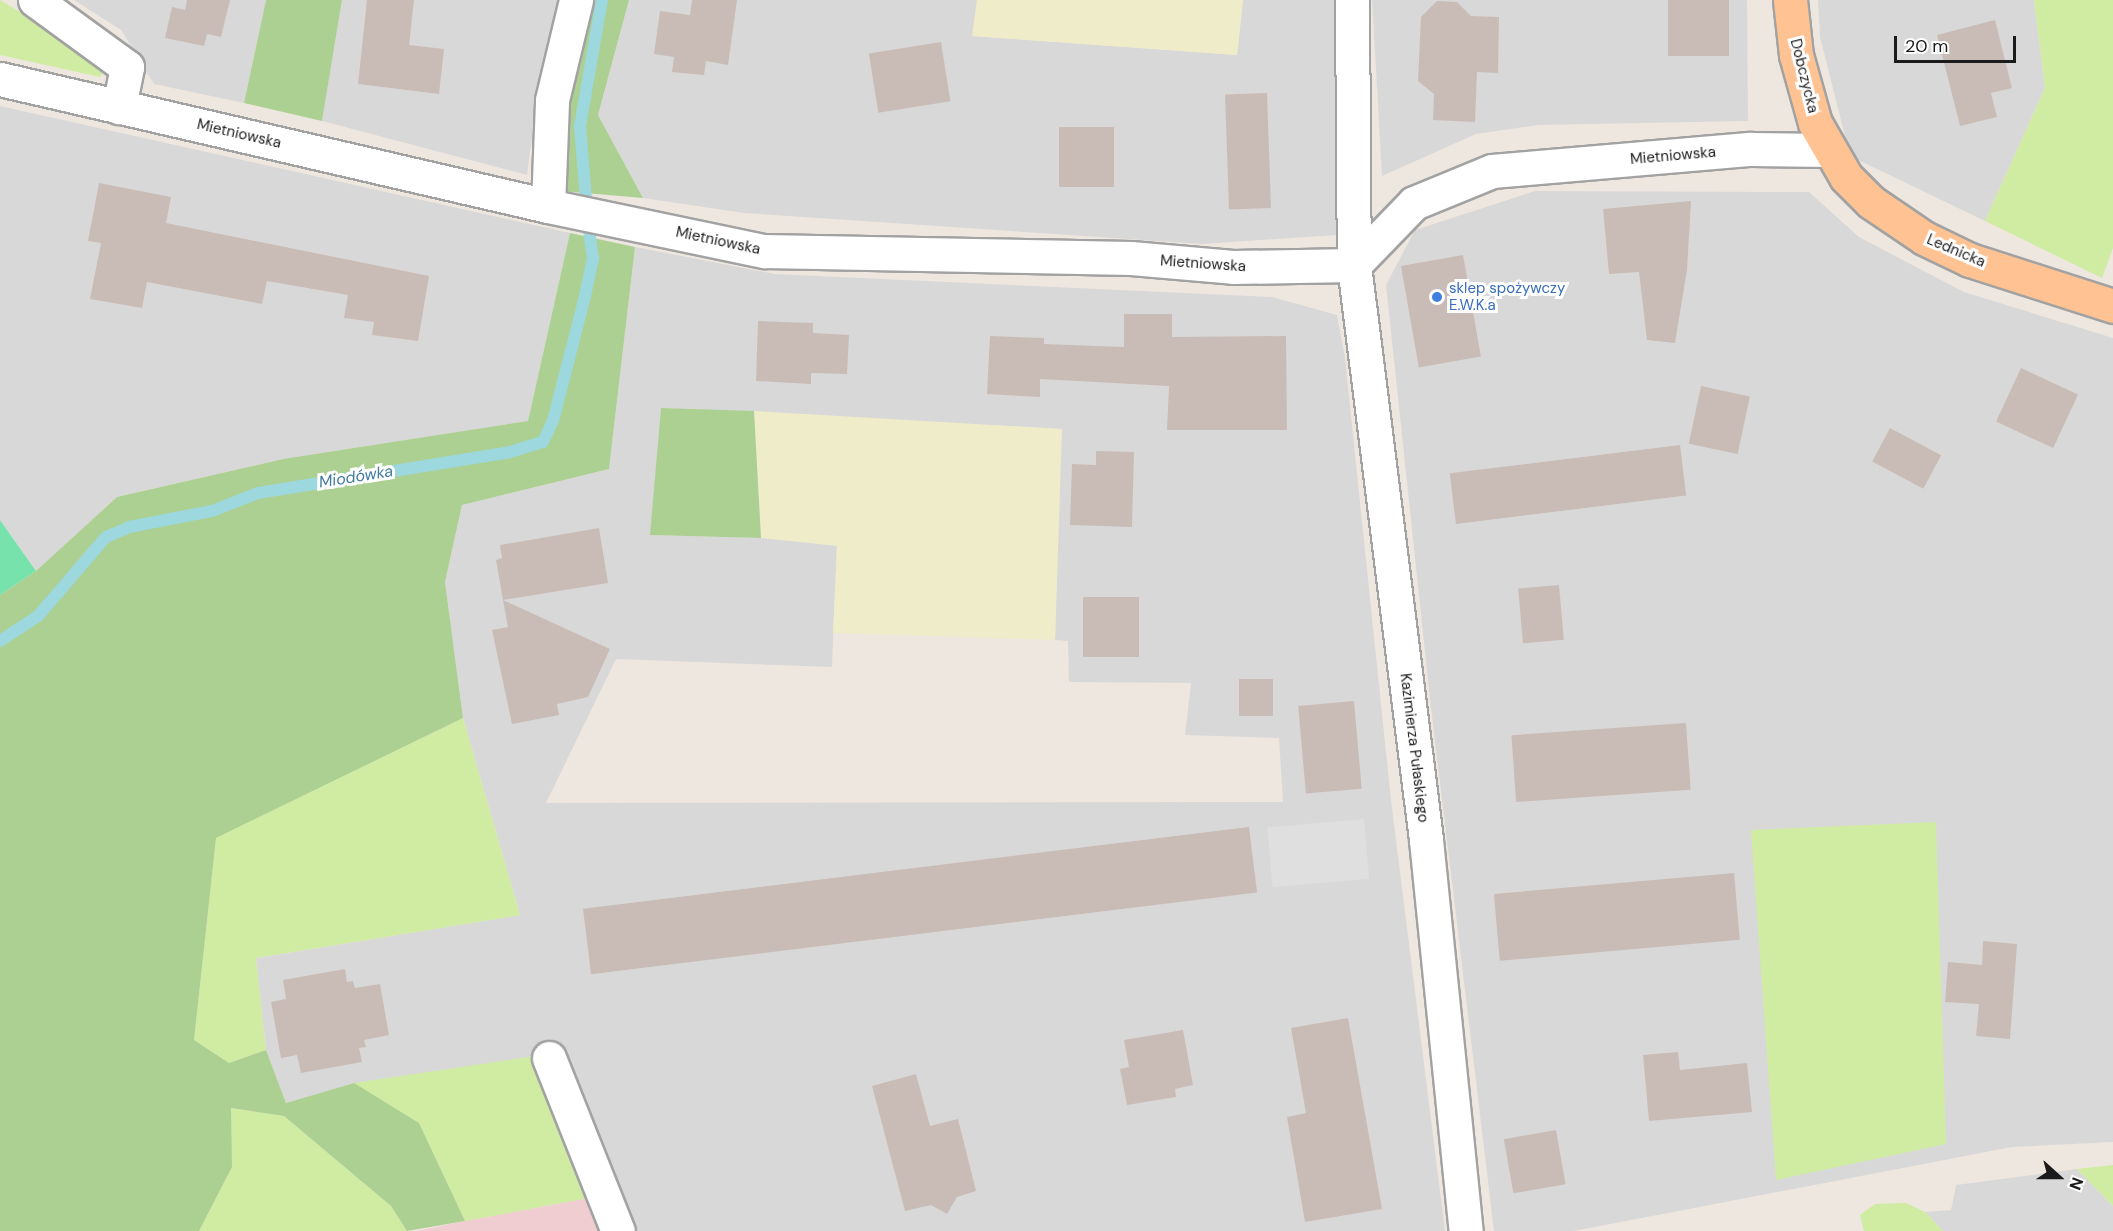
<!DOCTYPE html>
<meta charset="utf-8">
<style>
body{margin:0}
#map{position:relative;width:2113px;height:1231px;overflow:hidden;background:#eee7e0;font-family:"DM Sans",sans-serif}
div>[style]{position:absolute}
.residential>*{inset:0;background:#d9d8d8}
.commercial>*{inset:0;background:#f0cdd0}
.farmland>*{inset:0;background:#eeecc9}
.grass>*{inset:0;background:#cfeca2}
.forest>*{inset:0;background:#accf92}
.pitch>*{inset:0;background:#78e2ac}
.parking>*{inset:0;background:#dfdfdf;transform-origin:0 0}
.stream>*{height:12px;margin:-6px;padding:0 6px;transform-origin:6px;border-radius:6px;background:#9dd8de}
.building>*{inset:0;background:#c9bcb6;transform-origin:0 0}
.roads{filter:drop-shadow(2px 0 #a2a2a2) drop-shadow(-2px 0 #a2a2a2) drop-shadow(0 2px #a2a2a2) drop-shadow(0 -2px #a2a2a2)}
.minor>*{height:33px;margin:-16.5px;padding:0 16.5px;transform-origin:16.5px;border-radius:16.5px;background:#fff}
.major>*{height:33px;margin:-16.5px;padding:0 16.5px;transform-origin:16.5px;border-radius:16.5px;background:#ffc393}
.dots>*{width:16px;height:16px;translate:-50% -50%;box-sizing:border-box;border:3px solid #fff;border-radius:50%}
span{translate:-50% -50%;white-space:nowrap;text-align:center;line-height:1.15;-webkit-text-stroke:6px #fff;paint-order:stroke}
.street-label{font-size:15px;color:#1b1b1b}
.shop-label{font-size:15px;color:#366cbe}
.left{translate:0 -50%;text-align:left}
.water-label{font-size:16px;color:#3f7a9f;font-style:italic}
.north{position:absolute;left:2029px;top:1147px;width:60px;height:60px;-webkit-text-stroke:4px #fff;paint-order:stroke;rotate:111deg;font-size:16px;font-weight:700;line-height:24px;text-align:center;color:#1b1b1b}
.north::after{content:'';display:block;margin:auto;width:21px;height:27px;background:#1b1b1b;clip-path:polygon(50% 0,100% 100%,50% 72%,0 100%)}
.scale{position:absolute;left:1894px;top:36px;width:122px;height:27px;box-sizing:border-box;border:3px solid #1b1b1b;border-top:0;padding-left:8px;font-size:18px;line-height:21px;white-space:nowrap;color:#1b1b1b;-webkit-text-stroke:4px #fff;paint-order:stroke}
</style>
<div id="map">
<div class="residential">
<div style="clip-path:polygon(74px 0,266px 0,244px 103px,154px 84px,121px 30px)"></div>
<div style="clip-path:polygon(342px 0,558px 0,539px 82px,527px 175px,322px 121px)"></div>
<div style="clip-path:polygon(629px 0,977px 0,973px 36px,1237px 55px,1243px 0,1335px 0,1337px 235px,1202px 244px,744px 213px,643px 198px,598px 115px)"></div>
<div style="clip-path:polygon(1372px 0,1747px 0,1748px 121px,1538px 125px,1476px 134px,1382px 176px)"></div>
<div style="clip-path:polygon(1818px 0,2034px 0,2045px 88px,1985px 221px,1850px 156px,1820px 37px)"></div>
<div style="clip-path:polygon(0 106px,570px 233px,528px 421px,283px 459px,117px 497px,36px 571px,0 520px)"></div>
<div style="clip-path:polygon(1535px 191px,1809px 192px,1859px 237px,1964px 292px,2113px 338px,2113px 1142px,2012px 1147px,1574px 1231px,1494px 1231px,1431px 708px,1386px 285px,1415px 230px)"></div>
<div style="clip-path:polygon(evenodd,635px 247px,775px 274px,1272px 297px,1337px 315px,1345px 358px,1391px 800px,1445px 1231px,608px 1231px,354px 1083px,286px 1103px,266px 1050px,256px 958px,520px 915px,463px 718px,445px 582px,462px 505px,609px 469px,635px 247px,661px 408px,1061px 429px,1055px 640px,1068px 641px,1069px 682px,1191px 683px,1185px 735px,1279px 738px,1283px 802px,546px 803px,616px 659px,832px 667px,837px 545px,761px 538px,651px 535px,661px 408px)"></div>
<div style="clip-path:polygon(2077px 1169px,2113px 1206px,2113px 1231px,1943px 1231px,1925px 1212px,1951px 1210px,1956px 1185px)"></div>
</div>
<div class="commercial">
<div style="clip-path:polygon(594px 1197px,608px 1231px,417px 1231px,465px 1221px)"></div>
</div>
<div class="farmland">
<div style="clip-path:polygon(977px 0,1243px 0,1237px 55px,972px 36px)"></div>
<div style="clip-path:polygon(754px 411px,1062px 429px,1055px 640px,833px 633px,837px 546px,761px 538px)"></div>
</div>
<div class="grass">
<div style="clip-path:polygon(0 0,108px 64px,100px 77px,0 55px)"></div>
<div style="clip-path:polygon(2034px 0,2113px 0,2113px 248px,2102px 278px,1985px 221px,2045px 88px)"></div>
<div style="clip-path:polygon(463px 718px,520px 915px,256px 958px,266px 1050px,229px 1063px,194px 1040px,216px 838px)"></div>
<div style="clip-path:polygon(1936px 822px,1946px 1144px,1776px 1180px,1751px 830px)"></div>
<div style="clip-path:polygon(535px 1056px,594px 1197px,465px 1221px,419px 1123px,354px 1083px)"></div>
<div style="clip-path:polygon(230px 1108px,284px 1116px,391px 1206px,407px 1231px,199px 1231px,228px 1175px)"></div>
<div style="clip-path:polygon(2113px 1165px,2113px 1206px,2077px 1169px)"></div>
<div style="clip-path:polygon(1906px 1203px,1925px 1212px,1943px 1231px,1864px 1231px,1860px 1215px,1875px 1204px)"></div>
</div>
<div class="forest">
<div style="clip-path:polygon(266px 0,342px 0,322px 121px,244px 103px)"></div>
<div style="clip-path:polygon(587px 0,629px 0,598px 115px,643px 198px,561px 191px,556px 140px)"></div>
<div style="clip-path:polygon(570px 233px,635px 247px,609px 469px,462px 505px,445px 582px,463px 718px,216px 838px,194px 1040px,229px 1063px,266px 1050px,286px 1103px,354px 1083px,419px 1123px,465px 1221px,407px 1231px,391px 1206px,284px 1116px,231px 1108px,232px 1167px,199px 1231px,0 1231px,0 595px,36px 571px,117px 497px,283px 459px,528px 421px)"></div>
<div style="clip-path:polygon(661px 408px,754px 411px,761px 538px,650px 535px)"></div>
</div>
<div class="pitch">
<div style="clip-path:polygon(0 520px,36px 571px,0 595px)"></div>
</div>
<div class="parking">
<div style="left:1364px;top:819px;width:60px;height:97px;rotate:85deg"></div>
</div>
<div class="stream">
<div style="left:586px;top:199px;width:73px;rotate:-94.7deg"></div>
<div style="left:580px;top:126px;width:128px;rotate:-80.1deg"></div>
<div style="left:0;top:641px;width:45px;rotate:-33.3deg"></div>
<div style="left:38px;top:616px;width:104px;rotate:-49.3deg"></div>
<div style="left:106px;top:537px;width:25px;rotate:-23deg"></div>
<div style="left:129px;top:527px;width:85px;rotate:-10.9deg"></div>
<div style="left:212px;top:511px;width:49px;rotate:-21.4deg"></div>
<div style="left:258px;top:493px;width:255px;rotate:-9.2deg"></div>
<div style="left:510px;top:452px;width:34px;rotate:-17deg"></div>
<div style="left:543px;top:442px;width:23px;rotate:-65deg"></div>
<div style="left:553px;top:421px;width:129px;rotate:-75.6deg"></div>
<div style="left:585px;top:296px;width:38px;rotate:-78deg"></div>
<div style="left:593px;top:259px;width:27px;rotate:-98deg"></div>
</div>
<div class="building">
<div style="clip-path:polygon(187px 0,230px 0,221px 37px,207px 34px,204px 46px,165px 38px,172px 7px,185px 10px)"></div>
<div style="clip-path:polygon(367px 0,414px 0,409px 45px,444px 49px,439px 94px,358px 84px)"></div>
<div style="clip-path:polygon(692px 0,737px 0,728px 65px,706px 61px,704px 75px,672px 72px,674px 57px,654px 54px,660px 11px,690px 15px)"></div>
<div style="left:1668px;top:0;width:61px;height:56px"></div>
<div style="clip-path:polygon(1437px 1px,1457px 2px,1471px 16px,1499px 17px,1498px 73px,1477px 72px,1475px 122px,1433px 120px,1434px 94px,1418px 81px,1421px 17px)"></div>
<div style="clip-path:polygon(1995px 20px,2012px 88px,1991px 93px,1997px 117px,1960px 126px,1937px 35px)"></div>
<div style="left:941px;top:42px;width:60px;height:73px;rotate:81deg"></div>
<div style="left:1267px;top:93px;width:115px;height:42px;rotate:88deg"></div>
<div style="left:1114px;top:127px;width:60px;height:55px;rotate:90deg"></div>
<div style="clip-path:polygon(99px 183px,171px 197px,166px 223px,429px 276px,418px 341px,372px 335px,374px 322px,344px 318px,348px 295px,267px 281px,262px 304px,147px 282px,142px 308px,90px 299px,101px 243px,88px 241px)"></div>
<div style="clip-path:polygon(1691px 201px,1687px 270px,1675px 343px,1647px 340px,1639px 272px,1609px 274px,1603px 209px)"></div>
<div style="left:1463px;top:255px;width:103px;height:63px;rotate:80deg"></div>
<div style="clip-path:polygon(1124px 314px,1172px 314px,1172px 337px,1286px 336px,1287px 430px,1167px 430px,1169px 386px,1040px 379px,1040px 397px,987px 394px,990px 336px,1044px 338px,1044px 344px,1124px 347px)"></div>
<div style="clip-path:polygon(758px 321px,813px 323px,813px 333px,849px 335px,847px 374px,811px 373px,811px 384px,756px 381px)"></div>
<div style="left:2021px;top:368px;width:63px;height:59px;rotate:25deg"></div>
<div style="left:1701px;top:386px;width:50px;height:59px;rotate:12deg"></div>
<div style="left:1890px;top:428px;width:58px;height:38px;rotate:28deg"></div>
<div style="left:1680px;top:445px;width:51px;height:232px;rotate:83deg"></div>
<div style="clip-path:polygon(1096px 451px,1134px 452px,1132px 527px,1070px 525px,1072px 464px,1096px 465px)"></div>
<div style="clip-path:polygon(599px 528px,608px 583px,503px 600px,496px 560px,502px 558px,500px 545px)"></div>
<div style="left:1559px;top:585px;width:55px;height:41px;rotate:85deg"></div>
<div style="left:1083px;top:597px;width:56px;height:60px"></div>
<div style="clip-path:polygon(503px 600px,610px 649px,588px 697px,557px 704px,559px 715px,512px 724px,492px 630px,508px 627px)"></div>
<div style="left:1239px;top:679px;width:34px;height:37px"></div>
<div style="left:1354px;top:701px;width:88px;height:56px;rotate:85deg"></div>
<div style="left:1686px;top:723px;width:67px;height:175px;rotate:86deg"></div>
<div style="left:1249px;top:827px;width:66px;height:671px;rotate:83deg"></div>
<div style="left:1734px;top:873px;width:67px;height:241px;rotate:85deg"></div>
<div style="clip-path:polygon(1983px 941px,2017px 944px,2010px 1039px,1976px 1036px,1979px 1004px,1945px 1002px,1948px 962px,1982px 965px)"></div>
<div style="clip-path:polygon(345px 969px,347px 982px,353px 981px,355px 988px,380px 984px,389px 1035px,364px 1040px,366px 1047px,359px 1048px,362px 1062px,301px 1073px,297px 1055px,281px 1058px,271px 1002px,286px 999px,283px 980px)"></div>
<div style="clip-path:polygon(1348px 1018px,1382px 1209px,1305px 1222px,1287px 1117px,1306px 1113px,1291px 1028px)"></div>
<div style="clip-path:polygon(1183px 1030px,1193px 1085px,1175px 1089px,1176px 1097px,1127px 1105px,1120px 1069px,1129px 1067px,1124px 1040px)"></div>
<div style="clip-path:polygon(1678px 1052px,1680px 1070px,1747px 1063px,1752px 1112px,1649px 1121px,1643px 1055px)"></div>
<div style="clip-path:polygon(916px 1074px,930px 1126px,958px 1119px,976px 1191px,957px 1197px,947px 1214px,931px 1205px,905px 1211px,872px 1086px)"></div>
<div style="left:1556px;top:1130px;width:55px;height:53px;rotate:80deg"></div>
</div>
<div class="roads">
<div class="minor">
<div style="left:35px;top:0;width:114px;rotate:36.1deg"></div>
<div style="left:127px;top:67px;width:41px;rotate:101.3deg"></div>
<div style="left:1352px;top:0;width:265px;rotate:89.6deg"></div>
<div style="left:1354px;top:265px;width:579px;rotate:82.86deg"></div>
<div style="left:1426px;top:840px;width:393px;rotate:84.2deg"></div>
<div style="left:0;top:79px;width:563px;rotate:13.05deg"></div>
<div style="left:548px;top:206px;width:221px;rotate:11.8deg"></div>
<div style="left:764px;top:251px;width:367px;rotate:1.1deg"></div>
<div style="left:1131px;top:258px;width:102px;rotate:5deg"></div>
<div style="left:1233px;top:267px;width:121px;rotate:-0.9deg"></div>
<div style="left:1354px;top:265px;width:86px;rotate:-45.9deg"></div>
<div style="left:1414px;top:203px;width:84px;rotate:-22.3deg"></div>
<div style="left:1492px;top:171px;width:260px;rotate:-4.9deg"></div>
<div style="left:1751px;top:149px;width:78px;rotate:0.7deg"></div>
<div style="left:548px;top:206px;width:106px;rotate:-87.8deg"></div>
<div style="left:552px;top:100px;width:103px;rotate:-76.5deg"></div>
<div style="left:549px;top:1058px;width:186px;rotate:68.3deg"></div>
</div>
<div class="major">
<div style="left:1790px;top:0;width:55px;rotate:83.8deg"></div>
<div style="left:1796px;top:55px;width:71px;rotate:74.4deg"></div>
<div style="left:1815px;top:123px;width:62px;rotate:60.1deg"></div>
<div style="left:1846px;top:177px;width:35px;rotate:45deg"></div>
<div style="left:1871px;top:202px;width:64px;rotate:34.2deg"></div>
<div style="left:1924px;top:238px;width:51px;rotate:25.6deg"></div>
<div style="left:1970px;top:260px;width:150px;rotate:17.8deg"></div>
</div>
</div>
<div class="dots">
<div style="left:1437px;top:297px;background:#3f7fe0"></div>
</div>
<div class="street-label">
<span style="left:1804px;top:76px;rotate:76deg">Dobczycka</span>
<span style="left:239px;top:134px;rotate:13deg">Mietniowska</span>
<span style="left:1673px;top:156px;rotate:-5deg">Mietniowska</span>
<span style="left:718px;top:241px;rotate:12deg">Mietniowska</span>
<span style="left:1956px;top:251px;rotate:23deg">Lednicka</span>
<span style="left:1203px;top:264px;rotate:4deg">Mietniowska</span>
<span style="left:1414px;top:748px;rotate:83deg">Kazimierza Pułaskiego</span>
</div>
<div class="shop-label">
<span class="left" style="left:1449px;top:297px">sklep spożywczy<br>E.W.K.a</span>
</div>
<div class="water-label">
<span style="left:356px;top:477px;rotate:-9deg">Miodówka</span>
</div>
<div class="north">N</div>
<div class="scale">20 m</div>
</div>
